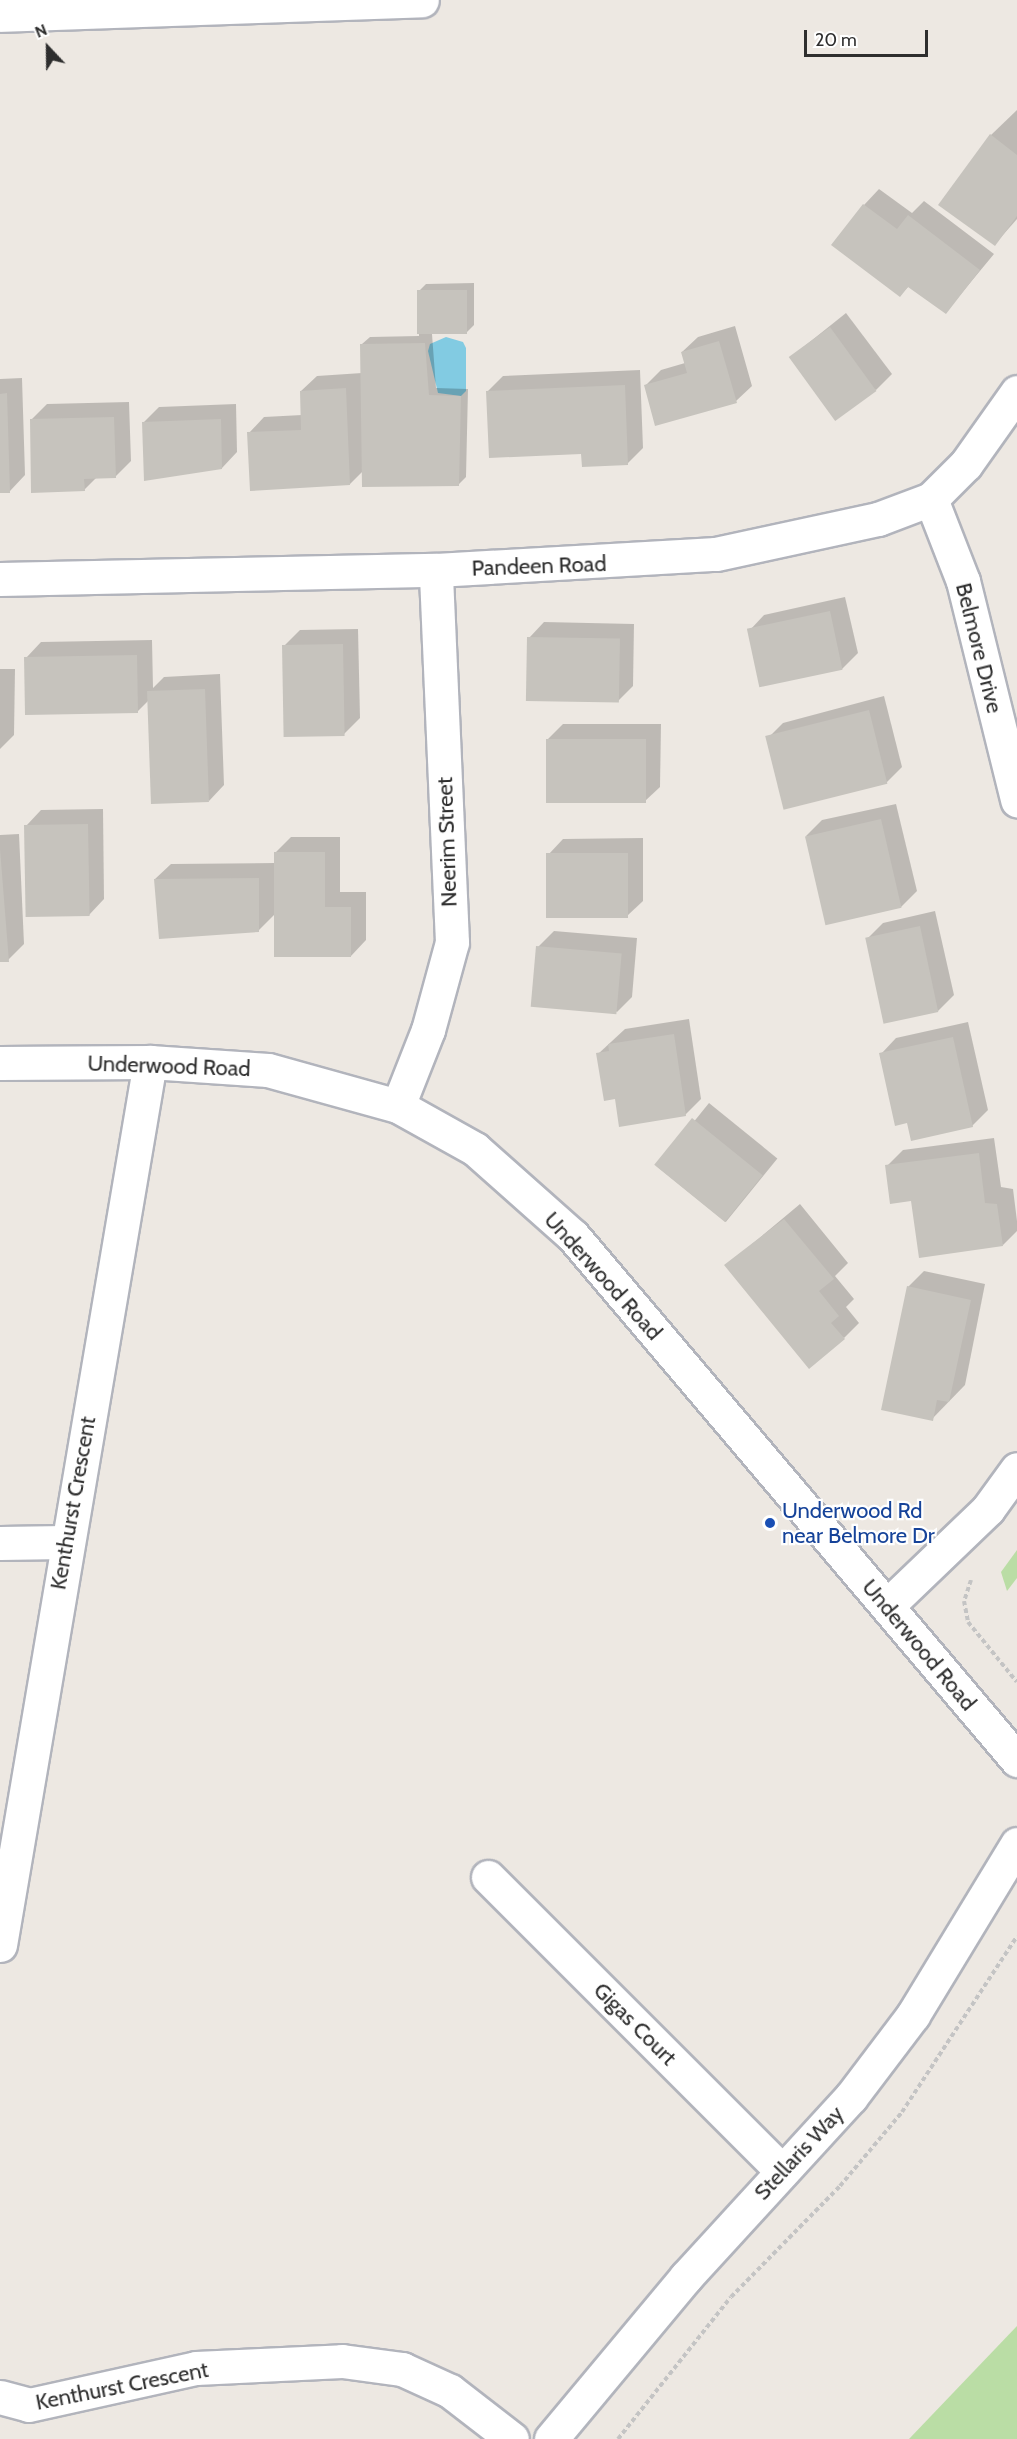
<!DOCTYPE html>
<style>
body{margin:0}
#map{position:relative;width:1017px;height:2439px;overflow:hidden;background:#ede8e2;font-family:Cabin,sans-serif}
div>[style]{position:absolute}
.green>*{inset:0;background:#badda5}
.water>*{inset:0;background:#82cbe2}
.shadow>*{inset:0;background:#0003;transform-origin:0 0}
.building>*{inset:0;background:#c6c3bd;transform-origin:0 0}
.path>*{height:4px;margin-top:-2px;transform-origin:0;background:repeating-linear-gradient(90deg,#c4c4c4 0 4.5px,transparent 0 7.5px)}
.roads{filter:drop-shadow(2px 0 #b2b4bc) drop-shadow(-2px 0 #b2b4bc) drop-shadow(0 2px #b2b4bc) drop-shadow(0 -2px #b2b4bc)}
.street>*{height:33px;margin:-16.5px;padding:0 16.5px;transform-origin:16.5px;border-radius:16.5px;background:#fff}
.secondary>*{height:33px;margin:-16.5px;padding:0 16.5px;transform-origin:16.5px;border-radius:16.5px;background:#fff}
.dots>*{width:16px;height:16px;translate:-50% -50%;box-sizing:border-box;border:3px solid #fff;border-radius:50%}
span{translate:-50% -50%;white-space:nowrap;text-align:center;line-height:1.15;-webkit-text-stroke:4.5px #fff;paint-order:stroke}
.street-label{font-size:22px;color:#2e2e2e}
.transit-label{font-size:22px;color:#164399}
.left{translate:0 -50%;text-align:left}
.north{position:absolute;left:18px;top:18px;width:60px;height:60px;-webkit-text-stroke:4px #fff;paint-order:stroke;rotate:338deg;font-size:16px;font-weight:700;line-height:24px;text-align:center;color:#2e2e2e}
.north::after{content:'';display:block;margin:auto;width:21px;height:27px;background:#2e2e2e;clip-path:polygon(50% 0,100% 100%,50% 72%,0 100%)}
.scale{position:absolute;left:804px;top:30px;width:124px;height:27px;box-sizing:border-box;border:3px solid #2e2e2e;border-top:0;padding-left:8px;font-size:18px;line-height:21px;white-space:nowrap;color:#2e2e2e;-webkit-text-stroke:4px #fff;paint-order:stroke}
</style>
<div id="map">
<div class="green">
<div style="clip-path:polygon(1017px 1550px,1017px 1578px,1007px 1591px,1001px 1572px)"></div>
<div style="clip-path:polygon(1017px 2326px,1017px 2439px,909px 2439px)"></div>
</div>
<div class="water">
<div style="clip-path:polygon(446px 337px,463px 342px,466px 348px,466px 391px,461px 396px,438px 393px,428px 351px,430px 344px)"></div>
</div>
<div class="shadow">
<div style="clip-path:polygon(1017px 110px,1017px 219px,995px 244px,940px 205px,991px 135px)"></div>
<div style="clip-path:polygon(879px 189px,912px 213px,924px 201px,994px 254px,946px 312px,909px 286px,900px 295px,864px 205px)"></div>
<div style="clip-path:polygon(474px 283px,474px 325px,466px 333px,432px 334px,436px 388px,468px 389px,466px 477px,459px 484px,364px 470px,350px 484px,249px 433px,264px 417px,302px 415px,301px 391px,317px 376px,362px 373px,362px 344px,370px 337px,419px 336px,418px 292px,426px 284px)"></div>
<div style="clip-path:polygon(846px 313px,892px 374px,876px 390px,791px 357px)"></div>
<div style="clip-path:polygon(735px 326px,752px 386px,736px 401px,645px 386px,661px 370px,685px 363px,682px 352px,698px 337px)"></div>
<div style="clip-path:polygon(640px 370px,643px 448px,627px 464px,582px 453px,488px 391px,503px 376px)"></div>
<div style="clip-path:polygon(22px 378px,25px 475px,10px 491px,0 491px,0 379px)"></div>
<div style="clip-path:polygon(129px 402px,131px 461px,115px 477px,97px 477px,84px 490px,31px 420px,47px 404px)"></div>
<div style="clip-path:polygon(236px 404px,237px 452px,222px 468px,146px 479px,143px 423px,159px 407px)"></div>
<div style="clip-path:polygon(845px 597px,858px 653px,842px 669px,749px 631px,764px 615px)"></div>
<div style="clip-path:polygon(544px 622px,634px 624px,633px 686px,618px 701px,529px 638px)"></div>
<div style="clip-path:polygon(358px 629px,360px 718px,344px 734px,284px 646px,300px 630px)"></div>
<div style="clip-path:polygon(152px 640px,153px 688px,164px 677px,220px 674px,224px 785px,209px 801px,149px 700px,137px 712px,26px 658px,41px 642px)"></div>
<div style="clip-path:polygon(0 669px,15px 669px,14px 735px,0 749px)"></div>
<div style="clip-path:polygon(884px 696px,902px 767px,886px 783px,767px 739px,783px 723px)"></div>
<div style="clip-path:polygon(563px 724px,661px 724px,660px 787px,644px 802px,548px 739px)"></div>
<div style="clip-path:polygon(896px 804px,917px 891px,901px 907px,806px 836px,822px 820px)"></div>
<div style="clip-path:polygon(103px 809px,104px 899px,89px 915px,26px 826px,41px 810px)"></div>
<div style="clip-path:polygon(19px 834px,24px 944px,8px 960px,0 960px,0 835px)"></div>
<div style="clip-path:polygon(291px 837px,340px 837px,340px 892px,366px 892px,366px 940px,351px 956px,275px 914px,258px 931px,155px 879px,171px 864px,275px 863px,275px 853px)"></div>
<div style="clip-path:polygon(643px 838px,643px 901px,627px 916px,548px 855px,563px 839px)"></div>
<div style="clip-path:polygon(935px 911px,954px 995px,938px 1011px,867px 939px,883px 923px)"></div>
<div style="clip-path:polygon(554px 931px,637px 938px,632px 997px,617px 1012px,538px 947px)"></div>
<div style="clip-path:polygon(689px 1019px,701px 1099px,685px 1115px,617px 1097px,598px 1054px,625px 1029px)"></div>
<div style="clip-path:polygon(968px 1022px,988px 1110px,972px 1126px,908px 1121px,881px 1054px,896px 1038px)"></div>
<div style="left:709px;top:1103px;width:88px;height:82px;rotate:39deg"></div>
<div style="clip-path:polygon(994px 1138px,1001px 1187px,1013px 1189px,1017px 1221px,1017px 1231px,1003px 1245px,913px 1200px,887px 1166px,903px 1150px)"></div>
<div style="clip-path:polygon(800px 1204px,848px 1263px,835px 1276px,854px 1299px,846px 1307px,859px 1323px,844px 1338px,726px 1266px)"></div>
<div style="clip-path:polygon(924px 1271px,985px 1284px,965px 1385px,932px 1419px,908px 1287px)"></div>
</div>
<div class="building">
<div style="clip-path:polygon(990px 134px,1017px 155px,1017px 216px,995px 246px,938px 205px)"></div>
<div style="clip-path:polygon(863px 204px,897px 229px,908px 215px,980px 270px,946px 314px,908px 287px,900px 297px,831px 245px)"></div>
<div style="left:467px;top:290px;width:44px;height:50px;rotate:90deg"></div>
<div style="left:830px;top:327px;width:79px;height:51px;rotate:54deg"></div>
<div style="clip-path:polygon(719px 341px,737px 403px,655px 426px,644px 385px,687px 373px,681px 352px)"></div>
<div style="clip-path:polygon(425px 343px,429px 395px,461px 396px,459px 486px,362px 487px,360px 344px)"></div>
<div style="clip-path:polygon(625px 385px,628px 465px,582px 467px,581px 454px,489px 458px,486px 391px)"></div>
<div style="clip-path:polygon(346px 388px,350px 485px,250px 491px,247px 432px,301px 430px,300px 391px)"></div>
<div style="clip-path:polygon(7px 393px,10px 493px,0 493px,0 394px)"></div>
<div style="clip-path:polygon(114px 417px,116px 478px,84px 479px,85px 491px,31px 493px,30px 419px)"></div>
<div style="clip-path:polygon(221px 419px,222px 469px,144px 481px,142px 422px)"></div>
<div style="left:830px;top:611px;width:60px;height:85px;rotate:78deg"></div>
<div style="left:527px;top:637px;width:93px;height:64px;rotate:1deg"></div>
<div style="left:343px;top:644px;width:92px;height:61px;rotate:89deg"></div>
<div style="left:137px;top:655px;width:58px;height:113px;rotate:89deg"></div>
<div style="left:205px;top:689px;width:113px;height:58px;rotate:88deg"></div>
<div style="left:869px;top:710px;width:76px;height:107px;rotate:76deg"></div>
<div style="left:546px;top:739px;width:100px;height:64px"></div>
<div style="left:881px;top:819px;width:91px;height:78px;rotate:77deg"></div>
<div style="left:88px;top:824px;width:92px;height:64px;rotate:89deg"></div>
<div style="clip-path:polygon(0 849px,9px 962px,0 962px)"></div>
<div style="clip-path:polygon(274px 852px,325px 852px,325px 907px,351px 907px,351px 957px,274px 957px)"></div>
<div style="left:628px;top:853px;width:65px;height:82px;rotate:90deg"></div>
<div style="clip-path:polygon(259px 878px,259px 932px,159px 939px,154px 879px)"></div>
<div style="left:920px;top:926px;width:88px;height:56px;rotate:78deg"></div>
<div style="left:536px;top:946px;width:86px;height:61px;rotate:5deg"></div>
<div style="clip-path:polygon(674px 1034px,686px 1116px,619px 1127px,615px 1099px,604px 1101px,596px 1053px,609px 1051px,608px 1044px)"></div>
<div style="clip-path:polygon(953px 1037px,973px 1127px,911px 1141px,907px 1123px,895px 1126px,879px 1053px)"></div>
<div style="left:692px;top:1118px;width:91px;height:60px;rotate:39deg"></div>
<div style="clip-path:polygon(979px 1153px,985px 1203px,997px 1204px,1003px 1246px,919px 1258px,911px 1201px,890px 1204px,885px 1165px)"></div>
<div style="clip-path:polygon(784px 1219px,834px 1279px,819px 1291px,839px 1316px,831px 1323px,845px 1339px,809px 1369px,724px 1265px)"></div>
<div style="clip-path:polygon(907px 1286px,971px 1300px,949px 1402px,937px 1400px,933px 1421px,881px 1410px)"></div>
</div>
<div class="path">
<div style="left:971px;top:1580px;width:22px;rotate:108deg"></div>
<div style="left:964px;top:1601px;width:21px;rotate:79deg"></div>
<div style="left:968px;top:1622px;width:77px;rotate:50.8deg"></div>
<div style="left:618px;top:2439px;width:181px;rotate:-51.5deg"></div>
<div style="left:731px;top:2297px;width:156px;rotate:-45.5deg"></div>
<div style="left:840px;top:2186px;width:97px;rotate:-50deg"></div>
<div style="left:902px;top:2112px;width:210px;rotate:-56.8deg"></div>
</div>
<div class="roads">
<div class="street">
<div style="left:0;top:15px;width:422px;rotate:-2deg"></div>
<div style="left:931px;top:499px;width:88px;rotate:68.7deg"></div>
<div style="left:963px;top:581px;width:226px;rotate:76.1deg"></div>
<div style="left:0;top:579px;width:436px;rotate:-1.2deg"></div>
<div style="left:436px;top:570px;width:280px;rotate:-3.3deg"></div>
<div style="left:716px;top:554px;width:166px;rotate:-12.2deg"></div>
<div style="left:878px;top:519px;width:57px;rotate:-20.7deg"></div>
<div style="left:931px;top:499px;width:49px;rotate:-45deg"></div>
<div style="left:966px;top:464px;width:88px;rotate:-54.7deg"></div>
<div style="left:398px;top:1106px;width:82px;rotate:-68.5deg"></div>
<div style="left:428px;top:1030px;width:91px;rotate:-74.7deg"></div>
<div style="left:452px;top:942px;width:372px;rotate:-92.5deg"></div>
<div style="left:0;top:1543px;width:65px;rotate:-0.9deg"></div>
<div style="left:887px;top:1606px;width:140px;rotate:-43.8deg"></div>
<div style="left:988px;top:1509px;width:49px;rotate:-54.1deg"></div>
<div style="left:488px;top:1877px;width:416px;rotate:45deg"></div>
<div style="left:0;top:1945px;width:896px;rotate:-80.36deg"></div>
<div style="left:0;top:2397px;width:30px;rotate:15deg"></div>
<div style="left:29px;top:2405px;width:171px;rotate:-12.5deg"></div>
<div style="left:196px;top:2368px;width:146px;rotate:-2.7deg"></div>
<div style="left:342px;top:2361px;width:61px;rotate:7.6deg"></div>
<div style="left:402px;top:2369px;width:53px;rotate:24.6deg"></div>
<div style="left:450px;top:2391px;width:78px;rotate:37.7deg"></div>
<div style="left:551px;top:2439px;width:211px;rotate:-50.2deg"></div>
<div style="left:686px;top:2277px;width:244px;rotate:-47.5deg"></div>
<div style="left:851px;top:2097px;width:103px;rotate:-52.9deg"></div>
<div style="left:913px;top:2015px;width:200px;rotate:-58.7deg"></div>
</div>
<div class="secondary">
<div style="left:0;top:1063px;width:150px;rotate:-0.4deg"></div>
<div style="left:150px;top:1062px;width:118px;rotate:3.9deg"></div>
<div style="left:268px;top:1070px;width:135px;rotate:15.5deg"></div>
<div style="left:398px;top:1106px;width:88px;rotate:29.2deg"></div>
<div style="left:475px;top:1149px;width:131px;rotate:41.6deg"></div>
<div style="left:573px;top:1236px;width:687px;rotate:49.72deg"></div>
</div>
</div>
<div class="dots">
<div style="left:770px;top:1523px;background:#1a4fb4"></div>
</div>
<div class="street-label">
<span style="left:539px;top:566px;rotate:-2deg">Pandeen Road</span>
<span style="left:979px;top:648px;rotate:76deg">Belmore Drive</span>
<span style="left:447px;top:842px;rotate:-92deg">Neerim Street</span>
<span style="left:169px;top:1066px;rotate:2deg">Underwood Road</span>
<span style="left:603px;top:1276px;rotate:48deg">Underwood Road</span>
<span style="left:73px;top:1503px;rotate:-80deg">Kenthurst Crescent</span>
<span style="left:919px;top:1645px;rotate:50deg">Underwood Road</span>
<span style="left:635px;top:2024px;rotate:45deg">Gigas Court</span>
<span style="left:799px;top:2153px;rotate:-47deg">Stellaris Way</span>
<span style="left:122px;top:2386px;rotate:-11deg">Kenthurst Crescent</span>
</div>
<div class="transit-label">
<span class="left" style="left:782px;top:1523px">Underwood Rd<br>near Belmore Dr</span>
</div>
<div class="north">N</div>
<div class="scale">20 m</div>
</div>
